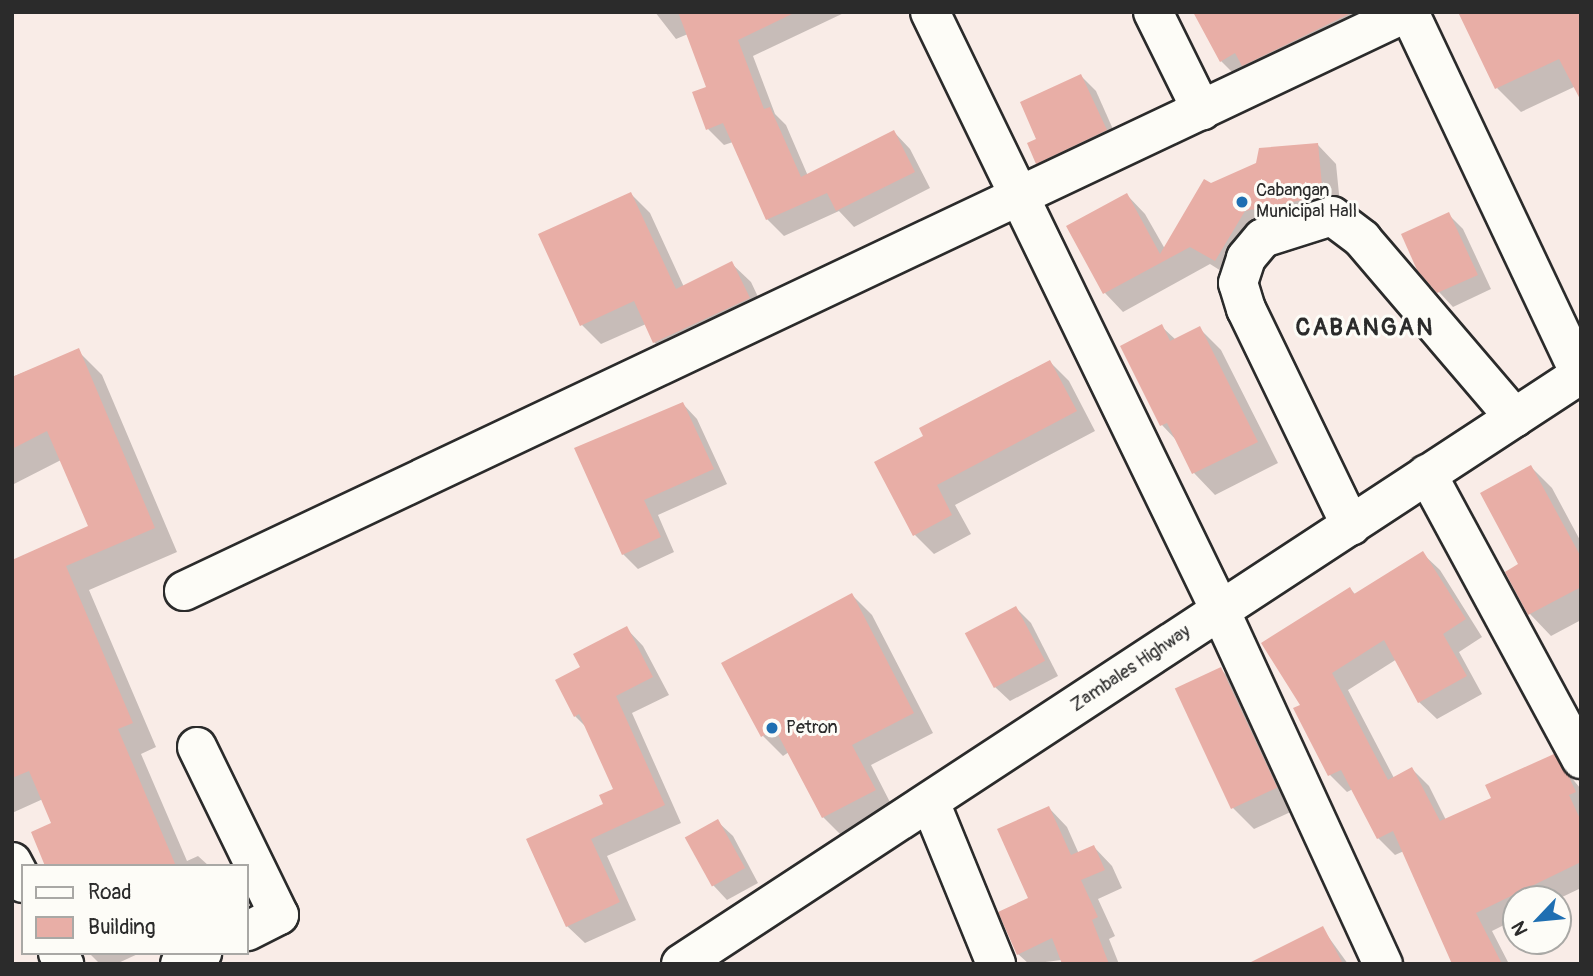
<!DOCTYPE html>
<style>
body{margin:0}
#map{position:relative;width:1593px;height:976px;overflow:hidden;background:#f9ece7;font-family:Pangolin,sans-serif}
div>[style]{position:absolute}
.shadow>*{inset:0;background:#0003}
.building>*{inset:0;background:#e8aea6;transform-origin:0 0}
.roads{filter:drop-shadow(2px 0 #2b2b2b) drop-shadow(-2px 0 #2b2b2b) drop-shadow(0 2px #2b2b2b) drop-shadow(0 -2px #2b2b2b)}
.minor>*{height:38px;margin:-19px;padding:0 19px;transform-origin:19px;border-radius:19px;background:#fdfcf7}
.major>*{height:38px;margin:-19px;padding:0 19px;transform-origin:19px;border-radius:19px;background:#fdfcf7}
.dots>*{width:19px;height:19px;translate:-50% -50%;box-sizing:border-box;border:4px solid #fdfcf7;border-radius:50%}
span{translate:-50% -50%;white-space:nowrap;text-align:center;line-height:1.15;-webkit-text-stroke:6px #fdfcf7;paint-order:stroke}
.poi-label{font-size:18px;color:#2b2b2b}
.left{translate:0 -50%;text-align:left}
.street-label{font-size:18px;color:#2b2b2b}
.district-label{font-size:24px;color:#2b2b2b;font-weight:700;letter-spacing:2px}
.frame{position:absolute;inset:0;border:14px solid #2b2b2b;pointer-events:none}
.legend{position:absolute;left:21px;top:864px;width:228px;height:91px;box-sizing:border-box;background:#fdfcf7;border:2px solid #a9a8a5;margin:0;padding:9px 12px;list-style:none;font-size:21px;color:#2b2b2b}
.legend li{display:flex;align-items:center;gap:14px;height:35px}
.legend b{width:35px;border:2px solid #a9a8a5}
.north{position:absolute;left:1502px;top:885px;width:70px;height:70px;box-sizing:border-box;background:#fdfcf7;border:2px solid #a9a8a5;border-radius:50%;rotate:244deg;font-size:19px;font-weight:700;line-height:28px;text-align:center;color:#2b2b2b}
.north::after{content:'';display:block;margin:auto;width:24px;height:32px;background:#1f6fb2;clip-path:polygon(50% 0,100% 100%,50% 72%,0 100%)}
</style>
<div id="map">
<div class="shadow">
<div style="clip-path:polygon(655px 12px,846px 12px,753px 56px,775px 114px,786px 125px,808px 176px,894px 132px,910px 149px,930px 188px,854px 227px,839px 211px,784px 236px,767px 219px,733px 142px,724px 145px,708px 129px,708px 88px,688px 34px,676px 39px)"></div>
<div style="clip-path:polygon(1195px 12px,1374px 12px,1240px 80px,1221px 61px)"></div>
<div style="clip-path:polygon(1581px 12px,1574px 87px,1521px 112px,1497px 88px)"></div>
<div style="clip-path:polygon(1081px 76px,1096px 91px,1120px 145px,1052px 177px,1038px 163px,1039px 140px)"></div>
<div style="clip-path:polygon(1318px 145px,1336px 164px,1341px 214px,1234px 279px,1210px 264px,1123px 312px,1105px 293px,1127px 195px,1145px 214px,1165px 249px,1211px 185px)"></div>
<div style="clip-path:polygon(631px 194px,650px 213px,684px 287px,731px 263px,751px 282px,768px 318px,674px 362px,654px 342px,646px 324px,601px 344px,582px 325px)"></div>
<div style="clip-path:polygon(1448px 214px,1463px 229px,1491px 289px,1453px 307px,1439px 292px)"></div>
<div style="clip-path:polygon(1162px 327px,1176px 340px,1199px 328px,1221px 350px,1278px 463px,1215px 495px,1194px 473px,1178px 442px,1162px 425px,1122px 347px)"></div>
<div style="clip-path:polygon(78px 351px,102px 375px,177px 552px,89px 590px,156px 747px,141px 754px,187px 861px,198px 856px,209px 866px,47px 866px,54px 824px,43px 799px,12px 813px,12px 606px,90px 527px,61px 460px,12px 485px,12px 377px)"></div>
<div style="clip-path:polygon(1050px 362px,1069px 381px,1095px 431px,955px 505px,971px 534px,934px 554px,915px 535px,925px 436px)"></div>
<div style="clip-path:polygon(683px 404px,697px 419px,727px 484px,658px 515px,674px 552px,638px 569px,623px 554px,577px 449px)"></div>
<div style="clip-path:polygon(1531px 467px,1552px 488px,1581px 542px,1581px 620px,1551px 636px,1530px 614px,1507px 572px,1521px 564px)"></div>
<div style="clip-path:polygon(1422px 553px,1440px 570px,1482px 637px,1459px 652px,1482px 694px,1437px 719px,1419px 702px,1397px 659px,1348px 690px,1394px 778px,1412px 769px,1429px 786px,1446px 820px,1493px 799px,1553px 756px,1581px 789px,1581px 888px,1558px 899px,1516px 899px,1516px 919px,1492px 931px,1509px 964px,1454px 964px,1404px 851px,1395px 855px,1378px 838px,1353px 789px,1347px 792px,1330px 775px,1302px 706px,1350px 589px,1356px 595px)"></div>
<div style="clip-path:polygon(852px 595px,872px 615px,933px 733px,871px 765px,894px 810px,843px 837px,823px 817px,789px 752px,783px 756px,763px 736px)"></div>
<div style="clip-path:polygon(1016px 608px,1031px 623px,1058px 676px,1010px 701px,995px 687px)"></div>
<div style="clip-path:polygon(626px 628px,643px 646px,669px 695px,632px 713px,681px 823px,607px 856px,636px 920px,585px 943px,567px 926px,529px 840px,605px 805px,615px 790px,586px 727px,575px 716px,583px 668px)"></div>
<div style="clip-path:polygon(1220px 669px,1242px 690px,1297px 809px,1254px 829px,1232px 807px,1178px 688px)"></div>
<div style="clip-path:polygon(1049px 808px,1067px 827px,1079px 854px,1094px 847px,1112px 866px,1122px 888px,1098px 899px,1115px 936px,1109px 939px,1119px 964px,1064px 964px,1062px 960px,1029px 964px,1018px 954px)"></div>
<div style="clip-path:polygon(718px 822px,733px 836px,758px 883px,727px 900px,713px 885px,687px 838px)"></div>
<div style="clip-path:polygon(1322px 928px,1348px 964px,1284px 964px)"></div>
<div style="clip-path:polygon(89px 953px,140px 953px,116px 964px,100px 964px)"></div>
</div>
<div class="building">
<div style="clip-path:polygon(678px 12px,796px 12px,738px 40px,764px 109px,770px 107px,801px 177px,894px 130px,915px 172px,836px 211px,827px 193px,766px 220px,723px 123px,706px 130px,692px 92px,706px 87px)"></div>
<div style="clip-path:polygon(1193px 12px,1353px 12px,1242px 66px,1235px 53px,1220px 62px)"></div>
<div style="clip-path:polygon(1458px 12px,1581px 12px,1581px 101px,1559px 59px,1495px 89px)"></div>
<div style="clip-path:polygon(1081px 74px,1107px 130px,1036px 164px,1027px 143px,1036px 139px,1020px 102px)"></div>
<div style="clip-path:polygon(1318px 143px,1323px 196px,1245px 211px,1215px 261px,1190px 247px,1103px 294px,1066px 226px,1127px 193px,1160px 254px,1204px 179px,1211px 183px,1256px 163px,1259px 148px)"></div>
<div style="clip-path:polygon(631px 192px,676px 289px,732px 261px,750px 298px,653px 343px,634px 301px,580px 326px,538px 234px)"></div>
<div style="clip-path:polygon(1449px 212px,1478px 275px,1437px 293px,1417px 270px,1401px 234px)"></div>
<div style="clip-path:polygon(1162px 324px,1170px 341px,1200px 326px,1258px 442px,1192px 474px,1167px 423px,1160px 426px,1120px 346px)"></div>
<div style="clip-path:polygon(79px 348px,155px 528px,66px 566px,133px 723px,118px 729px,176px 866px,45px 866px,31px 832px,51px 823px,29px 771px,12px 778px,12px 560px,88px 526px,47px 431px,12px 449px,12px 377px)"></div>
<div style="clip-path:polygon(1050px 360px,1077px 411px,937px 485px,952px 515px,913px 536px,874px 462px,923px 436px,919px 428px)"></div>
<div style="clip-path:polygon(683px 402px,714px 469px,644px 500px,661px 537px,622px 555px,574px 448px)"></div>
<div style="clip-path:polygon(1531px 465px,1581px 557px,1581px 587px,1528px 615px,1505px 572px,1518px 564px,1480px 493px)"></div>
<div style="clip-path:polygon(1423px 551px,1466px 619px,1443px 634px,1467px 676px,1418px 703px,1384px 640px,1332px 673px,1388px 780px,1412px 767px,1440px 821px,1491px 798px,1485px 785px,1554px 754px,1569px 777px,1576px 792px,1569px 795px,1581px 821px,1581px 862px,1476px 913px,1502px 964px,1452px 964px,1393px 831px,1377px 839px,1341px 770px,1328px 776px,1293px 708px,1300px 705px,1261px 643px,1350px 587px,1354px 594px)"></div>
<div style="clip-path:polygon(852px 593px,914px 713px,852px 745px,876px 790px,822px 818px,775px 729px,761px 737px,721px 663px)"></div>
<div style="left:1016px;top:606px;width:62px;height:58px;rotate:62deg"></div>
<div style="clip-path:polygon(627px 626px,653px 677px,616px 696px,665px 805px,591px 839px,620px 902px,566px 927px,526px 839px,603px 804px,599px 795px,613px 789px,579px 714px,574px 717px,555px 680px,580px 667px,573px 654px)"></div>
<div style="left:1221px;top:667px;width:133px;height:51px;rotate:65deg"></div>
<div style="clip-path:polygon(1049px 806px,1071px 855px,1094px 845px,1105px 870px,1081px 880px,1098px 917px,1092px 920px,1109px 964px,1062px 964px,1052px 938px,1017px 955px,998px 912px,1028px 898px,997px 829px)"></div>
<div style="left:718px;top:819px;width:56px;height:38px;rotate:61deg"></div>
<div style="clip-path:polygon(1323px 926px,1343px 964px,1247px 964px)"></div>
</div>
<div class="roads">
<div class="minor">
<div style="left:930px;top:12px;width:665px;rotate:64.13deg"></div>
<div style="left:1220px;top:610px;width:390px;rotate:65.3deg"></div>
<div style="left:1153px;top:12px;width:110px;rotate:63.7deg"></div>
<div style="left:1409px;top:12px;width:403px;rotate:64.7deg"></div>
<div style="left:1427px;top:474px;width:324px;rotate:61.6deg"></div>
<div style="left:1351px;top:526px;width:241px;rotate:-115.8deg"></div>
<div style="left:1246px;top:309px;width:27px;rotate:-107deg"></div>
<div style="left:1238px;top:283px;width:26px;rotate:-72deg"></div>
<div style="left:1246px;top:258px;width:26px;rotate:-50deg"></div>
<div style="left:1263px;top:238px;width:72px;rotate:-17.7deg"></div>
<div style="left:1332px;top:216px;width:38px;rotate:37deg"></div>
<div style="left:1362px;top:239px;width:235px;rotate:49.5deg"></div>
<div style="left:184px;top:591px;width:1354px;rotate:-25.32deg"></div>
<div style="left:197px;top:747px;width:187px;rotate:64deg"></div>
<div style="left:279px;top:915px;width:36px;rotate:153deg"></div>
<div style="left:930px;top:802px;width:175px;rotate:67.8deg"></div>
<div style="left:12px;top:862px;width:24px;rotate:62deg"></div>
<div style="left:58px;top:953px;width:13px;rotate:61deg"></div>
<div style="left:180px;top:964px;width:25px;rotate:-27deg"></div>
</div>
<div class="major">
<div style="left:681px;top:964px;width:1076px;rotate:-33.25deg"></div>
</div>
</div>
<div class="dots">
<div style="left:1242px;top:202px;background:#1f6fb2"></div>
<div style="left:772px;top:728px;background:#1f6fb2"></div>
</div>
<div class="poi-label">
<span class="left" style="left:1256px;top:202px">Cabangan<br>Municipal Hall</span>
<span class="left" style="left:786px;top:728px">Petron</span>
</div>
<div class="street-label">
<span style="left:1131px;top:669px;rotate:-34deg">Zambales Highway</span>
</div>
<div class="district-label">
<span style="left:1365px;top:328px">CABANGAN</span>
</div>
<div class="frame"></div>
<ul class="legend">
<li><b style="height:9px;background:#fdfcf7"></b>Road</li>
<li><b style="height:19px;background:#e8aea6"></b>Building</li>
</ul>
<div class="north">N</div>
</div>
